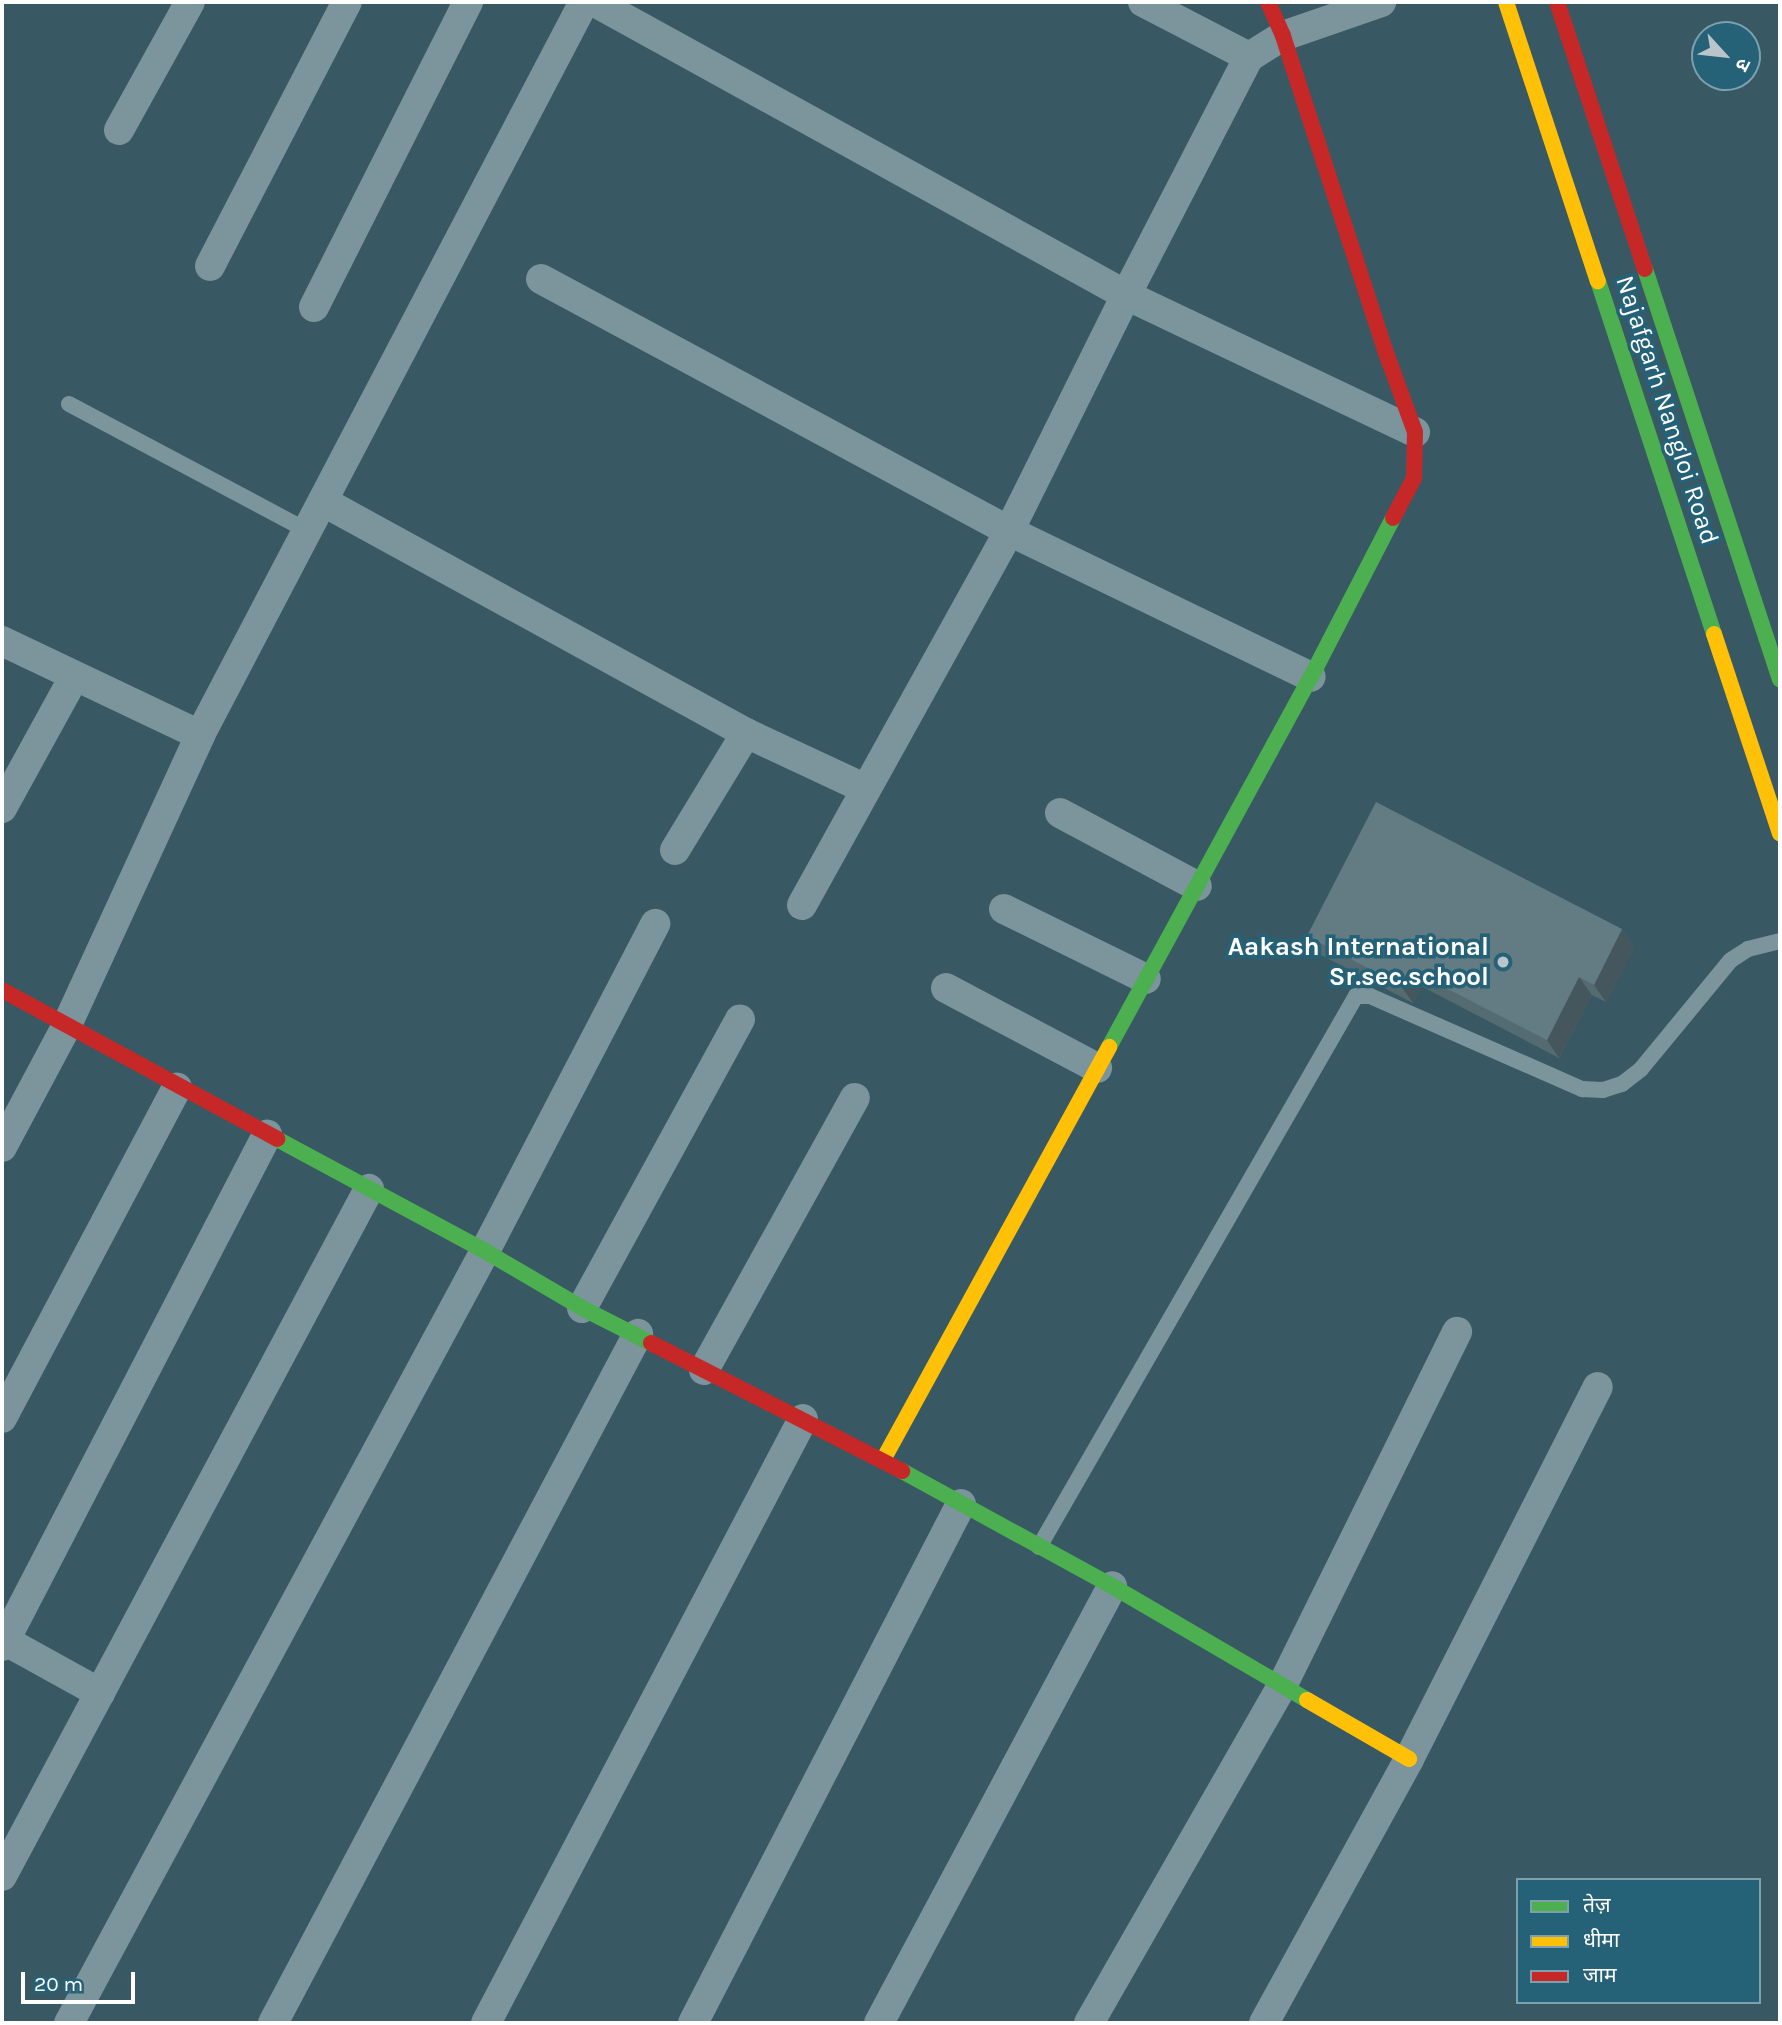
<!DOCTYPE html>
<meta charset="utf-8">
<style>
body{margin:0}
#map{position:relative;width:1782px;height:2025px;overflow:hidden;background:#385964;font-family:Karla,"Noto Sans Devanagari",sans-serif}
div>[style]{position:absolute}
.lane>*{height:16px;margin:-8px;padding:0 8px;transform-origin:8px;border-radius:8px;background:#7c949b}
.street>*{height:30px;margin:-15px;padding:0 15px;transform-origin:15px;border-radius:15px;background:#7c949b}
.fast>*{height:16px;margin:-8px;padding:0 8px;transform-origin:8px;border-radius:8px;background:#4caf50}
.slow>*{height:16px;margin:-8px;padding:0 8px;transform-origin:8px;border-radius:8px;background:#ffc107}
.jam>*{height:16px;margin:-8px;padding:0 8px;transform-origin:8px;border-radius:8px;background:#c62828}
.wall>*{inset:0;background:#556b72}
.shaded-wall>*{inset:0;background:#45575c}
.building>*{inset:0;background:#637c84}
.dots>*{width:19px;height:19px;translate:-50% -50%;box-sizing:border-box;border:4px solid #256177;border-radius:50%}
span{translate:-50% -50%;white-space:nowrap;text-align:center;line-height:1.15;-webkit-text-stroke:7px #256177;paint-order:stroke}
.street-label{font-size:26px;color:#fff}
.poi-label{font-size:26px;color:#fff;font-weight:700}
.right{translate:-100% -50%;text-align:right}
.frame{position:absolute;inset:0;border:4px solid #fff;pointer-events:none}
.legend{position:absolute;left:1516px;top:1878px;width:245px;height:126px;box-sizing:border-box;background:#256177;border:2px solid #7ca0ad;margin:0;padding:9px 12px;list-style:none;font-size:21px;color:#fff}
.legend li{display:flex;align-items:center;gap:14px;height:35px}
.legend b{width:35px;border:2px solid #7ca0ad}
.north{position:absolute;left:1691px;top:21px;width:70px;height:70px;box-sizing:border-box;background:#256177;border:2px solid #7ca0ad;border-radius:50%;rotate:117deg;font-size:19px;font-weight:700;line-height:28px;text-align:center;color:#fff}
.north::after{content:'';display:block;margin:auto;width:24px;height:32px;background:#b9c5c9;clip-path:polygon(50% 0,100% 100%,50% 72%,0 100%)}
.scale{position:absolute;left:21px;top:1972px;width:114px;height:32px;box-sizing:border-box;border:4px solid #fff;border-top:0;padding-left:9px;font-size:21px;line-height:24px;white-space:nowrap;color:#fff;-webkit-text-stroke:5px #256177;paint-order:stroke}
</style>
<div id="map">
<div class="lane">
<div style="left:69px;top:404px;width:271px;rotate:28deg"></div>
<div style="left:1039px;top:1547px;width:636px;rotate:-60.09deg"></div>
<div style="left:1356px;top:996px;width:14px"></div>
<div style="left:1370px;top:996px;width:232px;rotate:23.7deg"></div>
<div style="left:1582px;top:1089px;width:21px;rotate:3deg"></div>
<div style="left:1603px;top:1090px;width:20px;rotate:-18deg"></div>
<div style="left:1622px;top:1084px;width:24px;rotate:-38deg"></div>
<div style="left:1641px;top:1069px;width:141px;rotate:-50.5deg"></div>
<div style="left:1731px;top:960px;width:20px;rotate:-33deg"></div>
<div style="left:1748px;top:949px;width:33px;rotate:-14deg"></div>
</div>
<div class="street">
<div style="left:595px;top:2px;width:606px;rotate:28.89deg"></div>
<div style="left:1126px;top:295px;width:320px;rotate:25.4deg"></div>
<div style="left:1143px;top:2px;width:119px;rotate:27.4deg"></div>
<div style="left:119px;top:130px;width:146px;rotate:-61deg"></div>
<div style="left:210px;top:266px;width:297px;rotate:-62.6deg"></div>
<div style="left:541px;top:279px;width:532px;rotate:28.3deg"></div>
<div style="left:1009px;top:531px;width:335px;rotate:25.8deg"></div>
<div style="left:314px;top:307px;width:342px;rotate:-63.2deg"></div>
<div style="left:324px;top:502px;width:481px;rotate:28.7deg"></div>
<div style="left:746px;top:733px;width:132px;rotate:25deg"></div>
<div style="left:2px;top:641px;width:219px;rotate:25.4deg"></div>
<div style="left:2px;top:808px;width:149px;rotate:-61.2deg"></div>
<div style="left:1060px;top:813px;width:155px;rotate:28.1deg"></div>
<div style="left:675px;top:850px;width:137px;rotate:-58.7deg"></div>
<div style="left:802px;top:905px;width:427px;rotate:-61deg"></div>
<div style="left:1009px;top:531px;width:263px;rotate:-63.6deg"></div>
<div style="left:1126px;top:295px;width:268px;rotate:-62.7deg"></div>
<div style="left:1249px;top:57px;width:40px;rotate:-32deg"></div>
<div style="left:1283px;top:36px;width:104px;rotate:-19.1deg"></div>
<div style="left:1004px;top:909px;width:158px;rotate:26.2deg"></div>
<div style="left:946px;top:988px;width:171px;rotate:27.9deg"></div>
<div style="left:2px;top:1147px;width:136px;rotate:-61.9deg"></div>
<div style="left:66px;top:1027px;width:321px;rotate:-65.3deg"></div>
<div style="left:200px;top:735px;width:827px;rotate:-62.35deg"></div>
<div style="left:582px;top:1308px;width:329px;rotate:-61.3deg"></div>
<div style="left:704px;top:1370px;width:311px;rotate:-61deg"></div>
<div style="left:2px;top:1418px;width:374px;rotate:-62.1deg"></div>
<div style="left:2px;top:1639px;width:112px;rotate:28.9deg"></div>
<div style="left:2px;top:1646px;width:576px;rotate:-62.59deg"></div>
<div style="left:2px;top:1876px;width:779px;rotate:-61.89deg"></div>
<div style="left:69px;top:2023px;width:877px;rotate:-61.68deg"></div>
<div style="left:485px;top:1251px;width:369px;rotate:-62.5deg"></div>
<div style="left:273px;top:2023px;width:780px;rotate:-62.09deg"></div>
<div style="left:486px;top:2023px;width:682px;rotate:-62.31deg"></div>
<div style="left:693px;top:2023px;width:584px;rotate:-62.69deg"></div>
<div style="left:879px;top:2023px;width:495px;rotate:-61.9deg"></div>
<div style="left:1089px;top:2023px;width:391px;rotate:-60.2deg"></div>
<div style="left:1283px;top:1684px;width:393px;rotate:-63.7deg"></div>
<div style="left:1264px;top:2023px;width:301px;rotate:-61.2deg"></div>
<div style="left:1409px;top:1759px;width:417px;rotate:-63.1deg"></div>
</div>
<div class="fast">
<div style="left:1645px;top:269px;width:432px;rotate:71.8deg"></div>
<div style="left:1598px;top:281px;width:372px;rotate:71.8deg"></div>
<div style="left:1109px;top:1047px;width:422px;rotate:-61.4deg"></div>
<div style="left:1311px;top:677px;width:179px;rotate:-62.7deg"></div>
<div style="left:277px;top:1139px;width:236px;rotate:28.3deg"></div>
<div style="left:485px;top:1251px;width:113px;rotate:30.4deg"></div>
<div style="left:582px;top:1308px;width:77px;rotate:26.9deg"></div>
<div style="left:902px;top:1471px;width:239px;rotate:28.7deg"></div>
<div style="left:1112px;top:1586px;width:226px;rotate:30.3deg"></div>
</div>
<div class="slow">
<div style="left:1506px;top:2px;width:294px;rotate:71.8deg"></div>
<div style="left:1714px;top:634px;width:210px;rotate:71.7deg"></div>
<div style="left:883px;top:1460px;width:471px;rotate:-61.3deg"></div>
<div style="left:1307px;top:1700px;width:118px;rotate:30deg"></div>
</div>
<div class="jam">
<div style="left:1268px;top:2px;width:37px;rotate:66deg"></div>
<div style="left:1283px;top:36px;width:330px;rotate:72deg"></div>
<div style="left:1385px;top:350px;width:87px;rotate:69.9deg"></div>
<div style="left:1415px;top:432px;width:46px;rotate:91.2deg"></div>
<div style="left:1414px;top:478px;width:45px;rotate:117.7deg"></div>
<div style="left:1557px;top:2px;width:281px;rotate:71.8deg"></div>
<div style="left:2px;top:990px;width:313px;rotate:28.4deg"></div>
<div style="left:651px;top:1343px;width:282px;rotate:27deg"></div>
</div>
<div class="wall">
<div style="clip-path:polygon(1622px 929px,1634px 947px,1606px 1002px,1592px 995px,1559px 1058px,1421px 986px,1413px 1003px,1319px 954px,1307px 936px)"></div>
</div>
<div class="shaded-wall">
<div style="clip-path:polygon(1622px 929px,1634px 947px,1606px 1002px,1594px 985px)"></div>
<div style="clip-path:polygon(1409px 969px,1421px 986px,1413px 1003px,1400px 985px)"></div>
<div style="clip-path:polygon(1579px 977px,1592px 995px,1559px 1058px,1547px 1040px)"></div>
</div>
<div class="building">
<div style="clip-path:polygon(1376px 802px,1622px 929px,1594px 985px,1579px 977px,1547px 1040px,1409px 969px,1400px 985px,1307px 936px)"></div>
</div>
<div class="dots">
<div style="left:1503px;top:962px;background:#b9c5c9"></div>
</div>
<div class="street-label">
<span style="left:1667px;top:410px;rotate:72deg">Najafgarh Nangloi Road</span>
</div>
<div class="poi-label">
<span class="right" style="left:1489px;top:962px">Aakash International<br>Sr.sec.school</span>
</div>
<div class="frame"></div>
<ul class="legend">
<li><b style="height:9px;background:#4caf50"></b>तेज़</li>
<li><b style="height:9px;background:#ffc107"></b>धीमा</li>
<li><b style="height:9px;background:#c62828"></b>जाम</li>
</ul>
<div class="north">उ</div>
<div class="scale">20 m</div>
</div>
